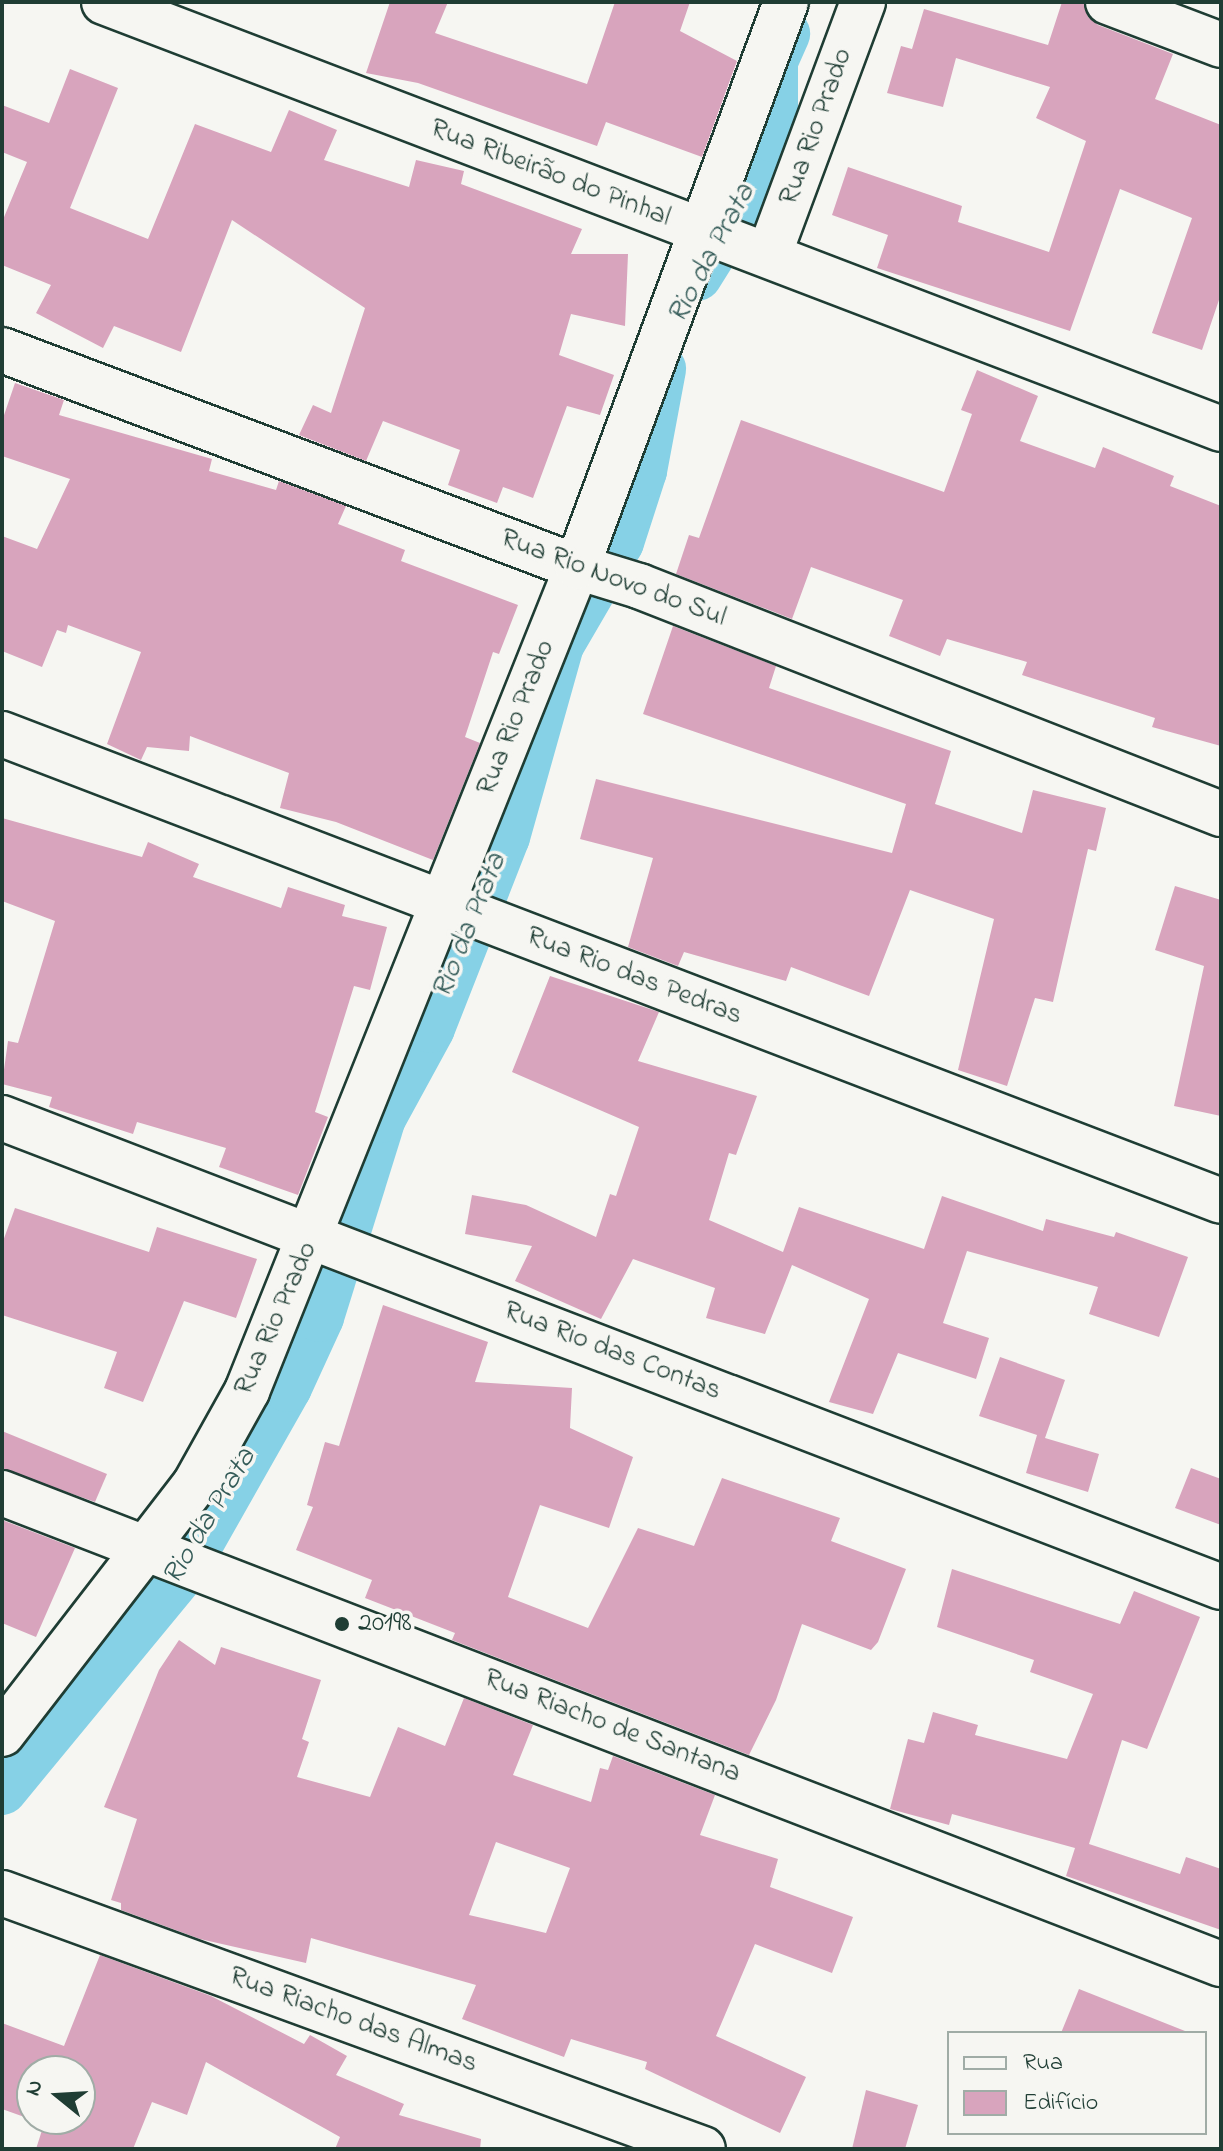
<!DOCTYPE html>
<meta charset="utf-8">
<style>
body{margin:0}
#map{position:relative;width:1223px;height:2151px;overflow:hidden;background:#f6f6f2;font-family:"Indie Flower",sans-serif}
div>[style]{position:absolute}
.canal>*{height:50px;margin:-25px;padding:0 25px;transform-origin:25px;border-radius:25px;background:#86d1e6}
.building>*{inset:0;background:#d8a4bd}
.roads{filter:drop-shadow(2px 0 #1f3d34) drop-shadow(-2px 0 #1f3d34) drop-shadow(0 2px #1f3d34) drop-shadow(0 -2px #1f3d34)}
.minor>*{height:44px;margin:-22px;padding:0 22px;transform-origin:22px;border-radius:22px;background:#f6f6f2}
.dots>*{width:22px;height:22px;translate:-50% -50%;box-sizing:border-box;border:4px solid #f6f6f2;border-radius:50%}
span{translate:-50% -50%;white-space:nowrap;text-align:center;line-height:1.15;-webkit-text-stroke:7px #f6f6f2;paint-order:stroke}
.street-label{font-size:28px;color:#1f3d34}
.poi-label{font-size:28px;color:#1f3d34}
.left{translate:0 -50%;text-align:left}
.water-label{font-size:30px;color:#345b58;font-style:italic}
.frame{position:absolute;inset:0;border:4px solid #1f3d34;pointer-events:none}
.legend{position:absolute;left:947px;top:2031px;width:260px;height:104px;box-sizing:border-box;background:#f6f6f2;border:2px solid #a0aca6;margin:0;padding:10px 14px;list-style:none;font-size:24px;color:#1f3d34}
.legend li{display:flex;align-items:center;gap:16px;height:40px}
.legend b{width:40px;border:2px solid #a0aca6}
.north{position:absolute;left:16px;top:2055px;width:80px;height:80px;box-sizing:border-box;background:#f6f6f2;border:2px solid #a0aca6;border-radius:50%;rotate:288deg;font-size:22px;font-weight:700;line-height:32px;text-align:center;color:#1f3d34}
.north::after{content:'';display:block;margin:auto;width:28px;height:36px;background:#1f3d34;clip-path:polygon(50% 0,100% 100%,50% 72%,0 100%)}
</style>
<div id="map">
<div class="canal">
<div style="left:697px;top:276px;width:66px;rotate:-58deg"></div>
<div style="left:732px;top:220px;width:93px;rotate:-63.7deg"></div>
<div style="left:773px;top:137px;width:76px;rotate:-90deg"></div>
<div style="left:773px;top:61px;width:30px;rotate:-66deg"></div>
<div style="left:2px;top:1790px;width:286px;rotate:-50.5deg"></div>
<div style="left:184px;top:1569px;width:209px;rotate:-60.5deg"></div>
<div style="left:287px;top:1387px;width:77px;rotate:-65.4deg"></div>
<div style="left:319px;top:1317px;width:208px;rotate:-72.7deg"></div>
<div style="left:381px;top:1118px;width:102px;rotate:-61.4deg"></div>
<div style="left:430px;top:1028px;width:205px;rotate:-68.6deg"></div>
<div style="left:505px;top:837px;width:199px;rotate:-74.3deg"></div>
<div style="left:559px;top:645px;width:119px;rotate:-59.8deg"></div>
<div style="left:619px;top:542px;width:75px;rotate:-72.1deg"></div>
<div style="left:642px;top:471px;width:104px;rotate:-79.4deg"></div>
</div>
<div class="building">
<div style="clip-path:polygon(390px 2px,448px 2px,435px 33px,587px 84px,615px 2px,690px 2px,680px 31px,737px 61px,702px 157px,606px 122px,597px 146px,418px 83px,366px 73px)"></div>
<div style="clip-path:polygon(1062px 2px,1084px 2px,1088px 17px,1098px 25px,1173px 54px,1155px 99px,1221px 125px,1221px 294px,1202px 350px,1152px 333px,1192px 218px,1120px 189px,1070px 331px,877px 268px,888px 235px,832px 215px,848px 167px,962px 206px,958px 222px,1049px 252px,1086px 141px,1036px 118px,1050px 87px,956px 58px,943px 107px,887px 93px,901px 46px,912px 49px,924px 9px,1048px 45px)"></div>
<div style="clip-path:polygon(70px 69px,118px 88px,70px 208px,148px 239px,195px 124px,271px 152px,289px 110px,337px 130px,324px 160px,409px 187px,416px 160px,464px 171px,461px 184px,582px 229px,571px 254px,628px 254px,625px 326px,571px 314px,559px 355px,614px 375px,600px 415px,567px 406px,533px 498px,503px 487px,497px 503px,448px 485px,460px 450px,383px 421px,366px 461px,299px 435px,313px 405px,331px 413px,365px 308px,232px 220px,181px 352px,114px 326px,103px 348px,36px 313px,51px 285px,2px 265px,2px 222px,27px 162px,2px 152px,2px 105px,49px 123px)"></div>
<div style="clip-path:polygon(977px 370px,1038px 396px,1020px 441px,1095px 468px,1103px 447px,1174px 476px,1170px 486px,1221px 506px,1221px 746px,1152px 727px,1155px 718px,1022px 675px,1027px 662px,947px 639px,940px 656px,889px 636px,903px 600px,811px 567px,792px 619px,676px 574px,689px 535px,699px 538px,741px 420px,944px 492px,972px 414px,961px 410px)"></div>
<div style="clip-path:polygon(15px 383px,64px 400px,59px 415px,212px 459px,209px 471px,276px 490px,279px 481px,346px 506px,338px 524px,405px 550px,401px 561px,518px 605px,499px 654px,493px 652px,465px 737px,480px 743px,433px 860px,336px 822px,280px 808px,289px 773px,190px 736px,189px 751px,147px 747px,141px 760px,107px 744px,141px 652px,68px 625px,66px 633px,57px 630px,42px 667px,2px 651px,2px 536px,37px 549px,70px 479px,2px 456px,2px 421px)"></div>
<div style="clip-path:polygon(673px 626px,776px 666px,769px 688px,951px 751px,935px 804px,1022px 833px,1033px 790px,1106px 808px,1096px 851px,1088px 849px,1053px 1002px,1035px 998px,1007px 1086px,958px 1070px,994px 919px,910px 890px,869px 996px,791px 967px,786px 981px,684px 952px,678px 966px,628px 947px,653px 858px,580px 839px,596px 779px,892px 853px,906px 804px,643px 714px)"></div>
<div style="clip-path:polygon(2px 818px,142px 857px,148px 842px,199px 864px,193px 877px,281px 908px,288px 887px,345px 905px,342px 916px,387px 927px,370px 990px,354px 986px,315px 1112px,328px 1117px,298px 1195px,219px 1167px,226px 1148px,137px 1122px,133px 1134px,49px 1107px,52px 1097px,2px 1084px,8px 1041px,18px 1043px,55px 921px,2px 901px)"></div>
<div style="clip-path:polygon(1175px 886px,1221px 900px,1221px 1116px,1174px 1106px,1204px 966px,1155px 950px)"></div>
<div style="clip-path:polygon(550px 976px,659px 1012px,638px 1061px,757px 1096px,736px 1155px,729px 1153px,709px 1220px,783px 1252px,799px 1207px,924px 1249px,942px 1196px,1043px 1231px,1046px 1219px,1114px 1237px,1116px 1232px,1188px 1257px,1159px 1337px,1089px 1314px,1098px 1287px,967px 1251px,943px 1323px,989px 1338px,976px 1379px,898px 1353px,873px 1414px,829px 1402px,869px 1299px,792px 1265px,765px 1334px,706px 1318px,715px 1288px,633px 1259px,601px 1319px,515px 1281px,532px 1246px,465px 1234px,472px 1195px,526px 1205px,596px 1237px,610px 1194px,616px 1196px,639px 1127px,512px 1072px)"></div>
<div style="clip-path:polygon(15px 1208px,149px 1252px,157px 1227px,257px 1259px,236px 1318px,184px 1301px,143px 1402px,104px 1388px,117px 1352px,2px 1315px,2px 1244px)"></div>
<div style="clip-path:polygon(383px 1305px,488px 1342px,475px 1382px,572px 1388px,570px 1428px,633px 1457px,609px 1528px,540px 1505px,508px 1597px,588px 1628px,638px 1528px,694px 1546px,722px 1478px,840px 1518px,831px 1541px,906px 1569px,878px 1642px,871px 1650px,802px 1624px,776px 1700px,749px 1755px,452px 1640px,455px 1633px,365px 1598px,372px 1580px,296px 1550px,313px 1507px,307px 1505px,325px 1442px,339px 1446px)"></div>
<div style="clip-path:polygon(1000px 1357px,1065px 1380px,1045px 1438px,1099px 1454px,1088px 1492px,1026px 1473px,1037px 1435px,979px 1416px)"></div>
<div style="clip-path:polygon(2px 1431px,107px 1474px,95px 1502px,2px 1469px)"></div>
<div style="clip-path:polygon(1191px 1468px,1221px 1479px,1221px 1525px,1175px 1508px)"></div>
<div style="clip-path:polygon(2px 1520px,75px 1548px,36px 1637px,2px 1623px)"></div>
<div style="clip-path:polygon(952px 1569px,1120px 1624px,1134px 1591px,1200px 1617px,1147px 1749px,1122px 1740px,1089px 1844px,1180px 1874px,1186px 1857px,1221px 1869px,1221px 1930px,1066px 1876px,1075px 1848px,952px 1814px,949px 1825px,890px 1809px,908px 1739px,924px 1743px,933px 1712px,978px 1725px,975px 1735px,1067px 1759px,1093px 1694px,1030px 1672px,1034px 1660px,937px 1627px)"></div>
<div style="clip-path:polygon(evenodd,179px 1640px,215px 1665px,221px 1647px,321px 1680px,302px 1739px,309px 1742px,297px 1777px,370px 1797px,398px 1727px,445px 1746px,464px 1698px,533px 1725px,513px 1775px,591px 1802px,600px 1768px,608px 1770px,613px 1756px,715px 1795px,700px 1835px,778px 1859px,770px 1887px,853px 1917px,832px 1973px,755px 1944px,716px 2036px,806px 2077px,780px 2133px,645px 2069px,647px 2062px,571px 2039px,564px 2057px,462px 2019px,476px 1985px,311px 1938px,306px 1963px,200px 1939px,121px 1910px,121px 1903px,111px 1900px,137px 1819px,104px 1807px,159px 1670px,179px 1640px,496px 1842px,570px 1868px,546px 1933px,469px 1915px,496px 1842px)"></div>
<div style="clip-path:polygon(evenodd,100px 1955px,211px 1996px,304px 2044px,310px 2035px,347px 2056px,336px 2075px,404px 2104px,399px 2115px,481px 2139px,480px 2149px,335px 2149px,340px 2137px,206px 2062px,187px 2115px,152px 2102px,133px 2149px,36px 2149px,44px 2124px,2px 2109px,2px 2023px,64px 2046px,100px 1955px,32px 2071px,80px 2071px,80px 2119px,32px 2119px,32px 2071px)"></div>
<div style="clip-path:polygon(1079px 1989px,1185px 2031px,1185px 2033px,1061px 2033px)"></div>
<div style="clip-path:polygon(866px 2090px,918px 2105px,905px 2149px,852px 2149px)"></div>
</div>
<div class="roads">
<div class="minor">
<div style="left:104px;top:2px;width:1196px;rotate:20.92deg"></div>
<div style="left:1108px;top:2px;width:121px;rotate:20.8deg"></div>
<div style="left:770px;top:252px;width:267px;rotate:-69.6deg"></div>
<div style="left:2px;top:350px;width:615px;rotate:20.68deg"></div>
<div style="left:577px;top:567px;width:65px;rotate:17deg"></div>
<div style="left:639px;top:586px;width:625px;rotate:21.39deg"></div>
<div style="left:2px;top:734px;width:1305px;rotate:20.96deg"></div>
<div style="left:2px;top:1118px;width:1306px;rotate:21.04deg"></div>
<div style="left:2px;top:1493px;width:1307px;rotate:21.13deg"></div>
<div style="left:2px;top:1734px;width:314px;rotate:-52.3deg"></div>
<div style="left:194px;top:1486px;width:109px;rotate:-60.8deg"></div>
<div style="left:247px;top:1391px;width:888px;rotate:-68.17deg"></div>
<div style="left:577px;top:567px;width:602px;rotate:-69.7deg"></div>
<div style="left:2px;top:1893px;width:746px;rotate:20.06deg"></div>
</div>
</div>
<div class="dots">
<div style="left:342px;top:1624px;background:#1f3d34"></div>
</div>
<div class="street-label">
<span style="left:817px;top:127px;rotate:-70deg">Rua Rio Prado</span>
<span style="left:550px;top:174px;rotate:21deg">Rua Ribeirão do Pinhal</span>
<span style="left:613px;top:579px;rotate:20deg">Rua Rio Novo do Sul</span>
<span style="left:517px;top:718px;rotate:-68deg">Rua Rio Prado</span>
<span style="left:634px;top:977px;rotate:21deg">Rua Rio das Pedras</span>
<span style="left:277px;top:1319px;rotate:-66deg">Rua Rio Prado</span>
<span style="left:612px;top:1352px;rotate:21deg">Rua Rio das Contas</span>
<span style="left:612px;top:1727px;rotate:21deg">Rua Riacho de Santana</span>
<span style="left:353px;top:2021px;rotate:20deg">Rua Riacho das Almas</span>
</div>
<div class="poi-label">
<span class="left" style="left:358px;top:1624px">20198</span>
</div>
<div class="water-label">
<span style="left:712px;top:254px;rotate:-62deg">Rio da Prata</span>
<span style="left:470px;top:926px;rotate:-68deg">Rio da Prata</span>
<span style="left:210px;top:1517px;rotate:-59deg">Rio da Prata</span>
</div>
<div class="frame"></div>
<ul class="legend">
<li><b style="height:10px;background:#f6f6f2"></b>Rua</li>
<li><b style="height:22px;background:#d8a4bd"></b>Edifício</li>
</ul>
<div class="north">N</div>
</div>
